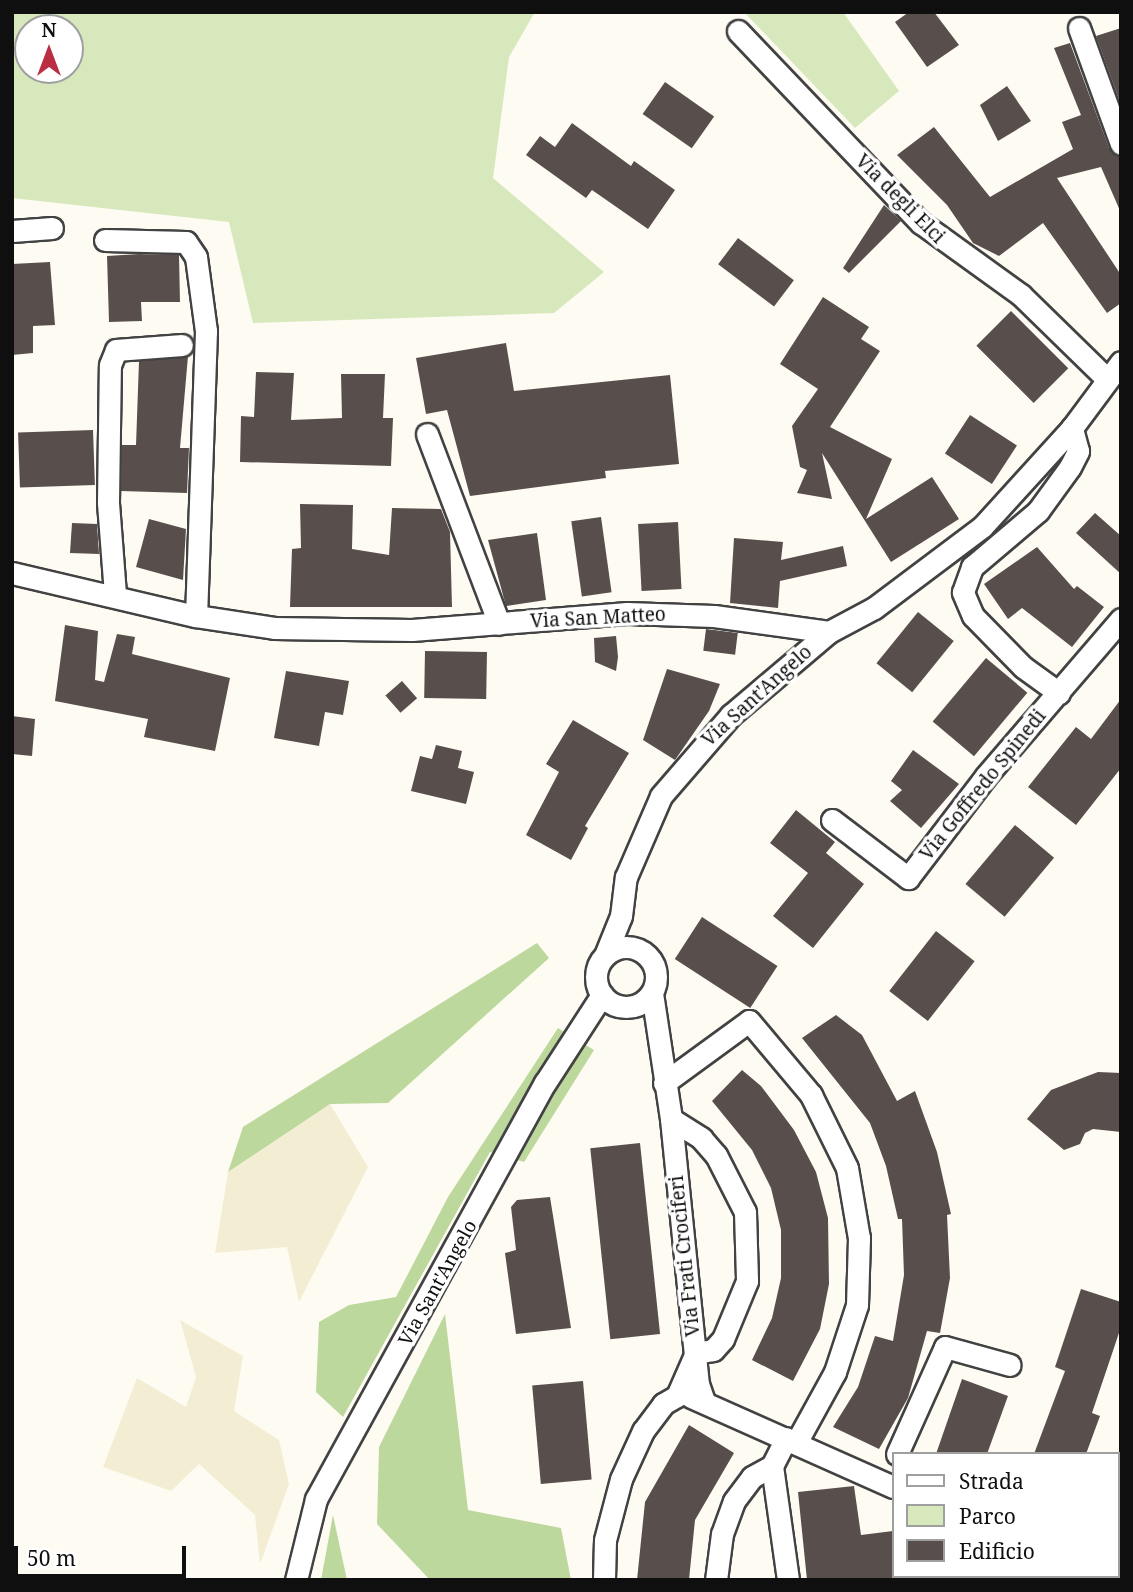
<!DOCTYPE html>
<style>
body{margin:0}
#map{position:relative;width:1133px;height:1592px;overflow:hidden;background:#fefbf3;font-family:"Noto Serif",serif}
div>[style]{position:absolute}
.farmland>*{inset:0;background:#f3eed3}
.green>*{inset:0;background:#d7e8bd}
.forest>*{inset:0;background:#bdd89d}
.building>*{inset:0;background:#584f4c;transform-origin:0 0}
.roads{filter:drop-shadow(2px 0 #424242) drop-shadow(-2px 0 #424242) drop-shadow(0 2px #424242) drop-shadow(0 -2px #424242)}
.street>*{height:21px;margin:-10.5px;padding:0 10.5px;transform-origin:10.5px;border-radius:10.5px;background:#fff}
.street>.ring{margin:-10.5px;padding:0;box-sizing:content-box;background:none;border:21px solid #fff;border-radius:50%}
span{translate:-50% -50%;white-space:nowrap;text-align:center;line-height:1.15;-webkit-text-stroke:7px #fff;paint-order:stroke}
.street-label{font-size:19px;color:#0f0f0f}
.frame{position:absolute;inset:0;border:14px solid #0f0f0f;pointer-events:none}
.legend{position:absolute;left:892px;top:1452px;width:228px;height:126px;box-sizing:border-box;background:#fff;border:2px solid #9f9f9f;margin:0;padding:9px 12px;list-style:none;font-size:21px;color:#0f0f0f}
.legend li{display:flex;align-items:center;gap:14px;height:35px}
.legend b{width:35px;border:2px solid #9f9f9f}
.north{position:absolute;left:14px;top:14px;width:70px;height:70px;box-sizing:border-box;background:#fff;border:2px solid #9f9f9f;border-radius:50%;rotate:0deg;font-size:19px;font-weight:700;line-height:28px;text-align:center;color:#0f0f0f}
.north::after{content:'';display:block;margin:auto;width:24px;height:32px;background:#b92e43;clip-path:polygon(50% 0,100% 100%,50% 72%,0 100%)}
.scale{position:absolute;left:14px;top:1546px;width:172px;height:32px;box-sizing:border-box;border:4px solid #0f0f0f;border-top:0;padding-left:9px;font-size:21px;line-height:24px;white-space:nowrap;color:#0f0f0f;-webkit-text-stroke:5px #fff;paint-order:stroke}
</style>
<div id="map">
<div class="farmland">
<div style="clip-path:polygon(330px 1104px,368px 1167px,299px 1302px,287px 1247px,215px 1253px,228px 1172px)"></div>
<div style="clip-path:polygon(180px 1320px,243px 1356px,234px 1411px,279px 1440px,289px 1484px,260px 1564px,255px 1515px,199px 1464px,171px 1491px,103px 1467px,137px 1378px,186px 1407px,196px 1377px)"></div>
</div>
<div class="green">
<div style="clip-path:polygon(evenodd,12px 12px,535px 12px,509px 57px,493px 178px,604px 272px,554px 313px,253px 323px,229px 222px,12px 198px,12px 12px,28px 28px,70px 28px,70px 70px,28px 70px,28px 28px)"></div>
<div style="clip-path:polygon(744px 12px,843px 12px,899px 91px,855px 128px)"></div>
</div>
<div class="forest">
<div style="clip-path:polygon(537px 943px,549px 958px,388px 1103px,330px 1104px,228px 1172px,243px 1127px)"></div>
<div style="clip-path:polygon(558px 1028px,594px 1050px,524px 1162px,490px 1152px,343px 1417px,316px 1392px,319px 1322px,349px 1305px,396px 1297px,448px 1197px)"></div>
<div style="clip-path:polygon(445px 1314px,468px 1510px,561px 1528px,571px 1580px,430px 1580px,377px 1524px,379px 1447px)"></div>
<div style="clip-path:polygon(333px 1515px,347px 1580px,321px 1580px)"></div>
</div>
<div class="building">
<div style="clip-path:polygon(909px 12px,934px 12px,959px 45px,927px 67px,895px 22px)"></div>
<div style="clip-path:polygon(1121px 28px,1121px 105px,1096px 36px)"></div>
<div style="clip-path:polygon(1070px 43px,1109px 148px,1121px 157px,1121px 213px,1101px 167px,1057px 178px,1121px 275px,1121px 303px,1107px 313px,1043px 223px,999px 256px,973px 243px,947px 205px,897px 155px,934px 127px,990px 197px,1073px 149px,1062px 122px,1081px 115px,1054px 48px)"></div>
<div style="left:665px;top:82px;width:60px;height:39px;rotate:35deg"></div>
<div style="clip-path:polygon(1007px 86px,1031px 121px,998px 141px,980px 105px)"></div>
<div style="clip-path:polygon(572px 123px,631px 166px,634px 161px,675px 190px,648px 229px,592px 190px,586px 198px,526px 155px,540px 136px,555px 147px)"></div>
<div style="clip-path:polygon(884px 205px,901px 221px,849px 273px,843px 268px)"></div>
<div style="left:738px;top:238px;width:70px;height:33px;rotate:37deg"></div>
<div style="clip-path:polygon(139px 254px,179px 255px,180px 302px,141px 302px,142px 321px,109px 322px,107px 256px)"></div>
<div style="clip-path:polygon(50px 262px,55px 325px,33px 326px,33px 353px,12px 355px,12px 264px)"></div>
<div style="clip-path:polygon(823px 297px,869px 327px,861px 339px,880px 351px,830px 427px,892px 459px,866px 519px,932px 477px,959px 519px,891px 562px,822px 453px,832px 499px,797px 493px,807px 470px,800px 467px,792px 426px,818px 389px,780px 364px)"></div>
<div style="left:1011px;top:311px;width:81px;height:49px;rotate:45deg"></div>
<div style="clip-path:polygon(506px 343px,514px 391px,670px 375px,679px 464px,605px 471px,606px 478px,470px 496px,447px 410px,426px 414px,416px 358px)"></div>
<div style="clip-path:polygon(188px 356px,180px 448px,189px 448px,187px 493px,121px 491px,122px 445px,136px 445px,139px 361px)"></div>
<div style="clip-path:polygon(256px 372px,294px 373px,291px 420px,342px 418px,341px 374px,385px 374px,383px 418px,393px 418px,391px 466px,240px 462px,241px 416px,254px 417px)"></div>
<div style="left:970px;top:415px;width:56px;height:46px;rotate:33deg"></div>
<div style="left:93px;top:430px;width:55px;height:75px;rotate:88deg"></div>
<div style="clip-path:polygon(300px 504px,353px 505px,352px 549px,389px 555px,392px 508px,441px 509px,450px 532px,452px 607px,290px 607px,292px 549px,301px 548px)"></div>
<div style="clip-path:polygon(1095px 513px,1121px 536px,1121px 574px,1076px 533px)"></div>
<div style="left:601px;top:517px;width:76px;height:30px;rotate:82deg"></div>
<div style="clip-path:polygon(149px 519px,186px 529px,183px 580px,136px 567px)"></div>
<div style="left:678px;top:522px;width:67px;height:40px;rotate:87deg"></div>
<div style="clip-path:polygon(72px 523px,97px 524px,99px 554px,70px 553px)"></div>
<div style="clip-path:polygon(537px 533px,546px 600px,506px 606px,488px 540px)"></div>
<div style="clip-path:polygon(734px 538px,783px 542px,781px 560px,843px 546px,847px 566px,780px 581px,778px 608px,730px 603px)"></div>
<div style="clip-path:polygon(1037px 547px,1074px 589px,1077px 586px,1104px 607px,1072px 647px,1022px 608px,1008px 619px,984px 584px)"></div>
<div style="left:918px;top:612px;width:46px;height:66px;rotate:39deg"></div>
<div style="clip-path:polygon(65px 625px,98px 631px,95px 680px,104px 682px,117px 634px,135px 637px,132px 654px,230px 678px,215px 751px,144px 737px,148px 719px,55px 701px)"></div>
<div style="left:706px;top:629px;width:32px;height:22px;rotate:7deg"></div>
<div style="clip-path:polygon(616px 636px,618px 657px,616px 671px,595px 662px,594px 638px)"></div>
<div style="left:425px;top:651px;width:62px;height:47px;rotate:1deg"></div>
<div style="left:986px;top:658px;width:54px;height:83px;rotate:40deg"></div>
<div style="clip-path:polygon(667px 669px,720px 684px,709px 711px,675px 760px,643px 740px)"></div>
<div style="clip-path:polygon(286px 671px,349px 681px,343px 715px,325px 712px,319px 746px,274px 738px)"></div>
<div style="left:402px;top:681px;width:23px;height:22px;rotate:49deg"></div>
<div style="clip-path:polygon(1121px 699px,1121px 768px,1076px 825px,1028px 787px,1076px 727px,1091px 739px)"></div>
<div style="clip-path:polygon(12px 716px,35px 719px,32px 756px,12px 754px)"></div>
<div style="clip-path:polygon(573px 720px,629px 753px,585px 826px,588px 828px,571px 860px,526px 835px,559px 772px,546px 764px)"></div>
<div style="clip-path:polygon(436px 745px,462px 751px,458px 768px,474px 772px,466px 804px,411px 791px,420px 756px,432px 759px)"></div>
<div style="clip-path:polygon(913px 750px,959px 784px,921px 828px,890px 801px,902px 790px,891px 781px)"></div>
<div style="clip-path:polygon(796px 810px,835px 842px,826px 853px,864px 884px,813px 948px,773px 916px,808px 873px,770px 843px)"></div>
<div style="left:1015px;top:825px;width:51px;height:77px;rotate:40deg"></div>
<div style="left:702px;top:917px;width:90px;height:50px;rotate:33deg"></div>
<div style="left:936px;top:931px;width:49px;height:76px;rotate:38deg"></div>
<div style="clip-path:polygon(836px 1015px,862px 1035px,897px 1101px,915px 1091px,937px 1152px,951px 1214px,947px 1215px,950px 1278px,940px 1333px,927px 1331px,908px 1398px,879px 1449px,833px 1427px,858px 1387px,875px 1336px,893px 1341px,904px 1275px,902px 1219px,898px 1219px,886px 1166px,870px 1123px,802px 1038px)"></div>
<div style="clip-path:polygon(742px 1070px,761px 1086px,794px 1130px,816px 1172px,828px 1218px,829px 1284px,820px 1329px,793px 1381px,752px 1360px,772px 1318px,781px 1278px,781px 1230px,771px 1188px,752px 1150px,712px 1101px)"></div>
<div style="clip-path:polygon(1098px 1072px,1121px 1073px,1121px 1132px,1093px 1129px,1085px 1133px,1080px 1144px,1064px 1150px,1027px 1119px,1051px 1090px)"></div>
<div style="left:640px;top:1143px;width:192px;height:50px;rotate:84deg"></div>
<div style="clip-path:polygon(550px 1197px,571px 1328px,516px 1334px,505px 1253px,516px 1250px,511px 1207px,517px 1200px)"></div>
<div style="clip-path:polygon(1081px 1289px,1121px 1302px,1121px 1327px,1092px 1413px,1100px 1416px,1086px 1454px,1034px 1454px,1065px 1371px,1055px 1367px)"></div>
<div style="clip-path:polygon(962px 1379px,1008px 1396px,987px 1454px,936px 1454px)"></div>
<div style="left:583px;top:1381px;width:99px;height:51px;rotate:85deg"></div>
<div style="clip-path:polygon(689px 1425px,734px 1453px,695px 1520px,689px 1580px,637px 1580px,645px 1502px)"></div>
<div style="clip-path:polygon(854px 1486px,861px 1535px,893px 1531px,893px 1580px,807px 1580px,798px 1492px)"></div>
</div>
<div class="roads">
<div class="street">
<div style="left:1079px;top:28px;width:123px;rotate:70.1deg"></div>
<div style="left:738px;top:31px;width:265px;rotate:46.4deg"></div>
<div style="left:921px;top:223px;width:123px;rotate:35.8deg"></div>
<div style="left:1021px;top:295px;width:120px;rotate:44.3deg"></div>
<div style="left:12px;top:231px;width:40px;rotate:-4.3deg"></div>
<div style="left:105px;top:240px;width:81px;rotate:1.4deg"></div>
<div style="left:186px;top:242px;width:18px;rotate:56deg"></div>
<div style="left:196px;top:257px;width:75px;rotate:82.3deg"></div>
<div style="left:206px;top:331px;width:285px;rotate:92deg"></div>
<div style="left:427px;top:434px;width:203px;rotate:69.2deg"></div>
<div style="left:12px;top:573px;width:189px;rotate:13.2deg"></div>
<div style="left:196px;top:616px;width:79px;rotate:8.7deg"></div>
<div style="left:274px;top:628px;width:138px;rotate:0.8deg"></div>
<div style="left:412px;top:630px;width:216px;rotate:-4.5deg"></div>
<div style="left:627px;top:613px;width:87px;rotate:2deg"></div>
<div style="left:714px;top:616px;width:116px;rotate:7.9deg"></div>
<div style="left:829px;top:632px;width:51px;rotate:-28.1deg"></div>
<div style="left:874px;top:608px;width:135px;rotate:-36.9deg"></div>
<div style="left:982px;top:527px;width:134px;rotate:-47.7deg"></div>
<div style="left:1072px;top:428px;width:82px;rotate:-53.4deg"></div>
<div style="left:115px;top:594px;width:92px;rotate:-94.4deg"></div>
<div style="left:108px;top:502px;width:137px;rotate:-89.2deg"></div>
<div style="left:110px;top:365px;width:16px;rotate:-68deg"></div>
<div style="left:116px;top:350px;width:66px;rotate:-4.3deg"></div>
<div style="left:1059px;top:693px;width:44px;rotate:-144.2deg"></div>
<div style="left:1023px;top:667px;width:71px;rotate:-134.4deg"></div>
<div style="left:973px;top:616px;width:26px;rotate:-113deg"></div>
<div style="left:963px;top:592px;width:27px;rotate:-70deg"></div>
<div style="left:972px;top:567px;width:87px;rotate:-40.3deg"></div>
<div style="left:1038px;top:511px;width:54px;rotate:-54deg"></div>
<div style="left:1070px;top:467px;width:18px;rotate:-63deg"></div>
<div style="left:1078px;top:451px;width:24px;rotate:-105deg"></div>
<div style="left:832px;top:820px;width:96px;rotate:37.3deg"></div>
<div style="left:908px;top:878px;width:128px;rotate:-52.6deg"></div>
<div style="left:986px;top:776px;width:207px;rotate:-49.3deg"></div>
<div class="ring" style="left:596px;top:947px;width:39px;height:39px"></div>
<div style="left:606px;top:953px;width:40px;rotate:-68deg"></div>
<div style="left:621px;top:916px;width:39px;rotate:-83deg"></div>
<div style="left:626px;top:877px;width:88px;rotate:-66.6deg"></div>
<div style="left:661px;top:796px;width:107px;rotate:-49.2deg"></div>
<div style="left:731px;top:715px;width:128px;rotate:-40.3deg"></div>
<div style="left:652px;top:993px;width:127px;rotate:81.4deg"></div>
<div style="left:671px;top:1119px;width:266px;rotate:84.2deg"></div>
<div style="left:698px;top:1384px;width:18px;rotate:71deg"></div>
<div style="left:664px;top:1083px;width:105px;rotate:-36.1deg"></div>
<div style="left:749px;top:1021px;width:97px;rotate:50deg"></div>
<div style="left:811px;top:1095px;width:81px;rotate:63.7deg"></div>
<div style="left:847px;top:1168px;width:71px;rotate:80.3deg"></div>
<div style="left:859px;top:1238px;width:67px;rotate:91.7deg"></div>
<div style="left:857px;top:1305px;width:71px;rotate:108.2deg"></div>
<div style="left:835px;top:1372px;width:81px;rotate:118.8deg"></div>
<div style="left:671px;top:1119px;width:36px;rotate:32deg"></div>
<div style="left:701px;top:1138px;width:23px;rotate:49deg"></div>
<div style="left:716px;top:1155px;width:64px;rotate:63deg"></div>
<div style="left:745px;top:1212px;width:69px;rotate:88.3deg"></div>
<div style="left:747px;top:1281px;width:63px;rotate:112.5deg"></div>
<div style="left:723px;top:1339px;width:15px;rotate:132deg"></div>
<div style="left:713px;top:1350px;width:17px;rotate:170deg"></div>
<div style="left:691px;top:1397px;width:221px;rotate:24deg"></div>
<div style="left:897px;top:1454px;width:117px;rotate:-65.8deg"></div>
<div style="left:945px;top:1347px;width:67px;rotate:15.5deg"></div>
<div style="left:772px;top:1466px;width:115px;rotate:82deg"></div>
<div style="left:1117px;top:1490px;width:11px;rotate:-68deg"></div>
<div style="left:296px;top:1580px;width:83px;rotate:-76.1deg"></div>
<div style="left:316px;top:1499px;width:475px;rotate:-61.2deg"></div>
<div style="left:545px;top:1083px;width:105px;rotate:-57.1deg"></div>
<div style="left:604px;top:1580px;width:40px;rotate:-88.6deg"></div>
<div style="left:605px;top:1540px;width:63px;rotate:-75.3deg"></div>
<div style="left:621px;top:1479px;width:53px;rotate:-65.4deg"></div>
<div style="left:643px;top:1431px;width:34px;rotate:-53deg"></div>
<div style="left:663px;top:1404px;width:16px;rotate:-30deg"></div>
<div style="left:677px;top:1396px;width:45px;rotate:-66.3deg"></div>
<div style="left:716px;top:1580px;width:46px;rotate:-82.6deg"></div>
<div style="left:722px;top:1534px;width:35px;rotate:-70deg"></div>
<div style="left:734px;top:1501px;width:30px;rotate:-53deg"></div>
<div style="left:752px;top:1477px;width:23px;rotate:-29deg"></div>
<div style="left:772px;top:1466px;width:31px;rotate:-63deg"></div>
<div style="left:1084px;top:1580px;width:4px;rotate:-76deg"></div>
</div>
</div>
<div class="street-label">
<span style="left:900px;top:199px;rotate:45deg">Via degli Elci</span>
<span style="left:598px;top:618px;rotate:-3deg">Via San Matteo</span>
<span style="left:757px;top:696px;rotate:-42deg">Via Sant'Angelo</span>
<span style="left:983px;top:785px;rotate:-51deg">Via Goffredo Spinedi</span>
<span style="left:685px;top:1256px;rotate:-96deg">Via Frati Crociferi</span>
<span style="left:438px;top:1283px;rotate:-61deg">Via Sant'Angelo</span>
</div>
<div class="frame"></div>
<ul class="legend">
<li><b style="height:9px;background:#fff"></b>Strada</li>
<li><b style="height:19px;background:#d7e8bd"></b>Parco</li>
<li><b style="height:19px;background:#584f4c"></b>Edificio</li>
</ul>
<div class="north">N</div>
<div class="scale">50 m</div>
</div>
